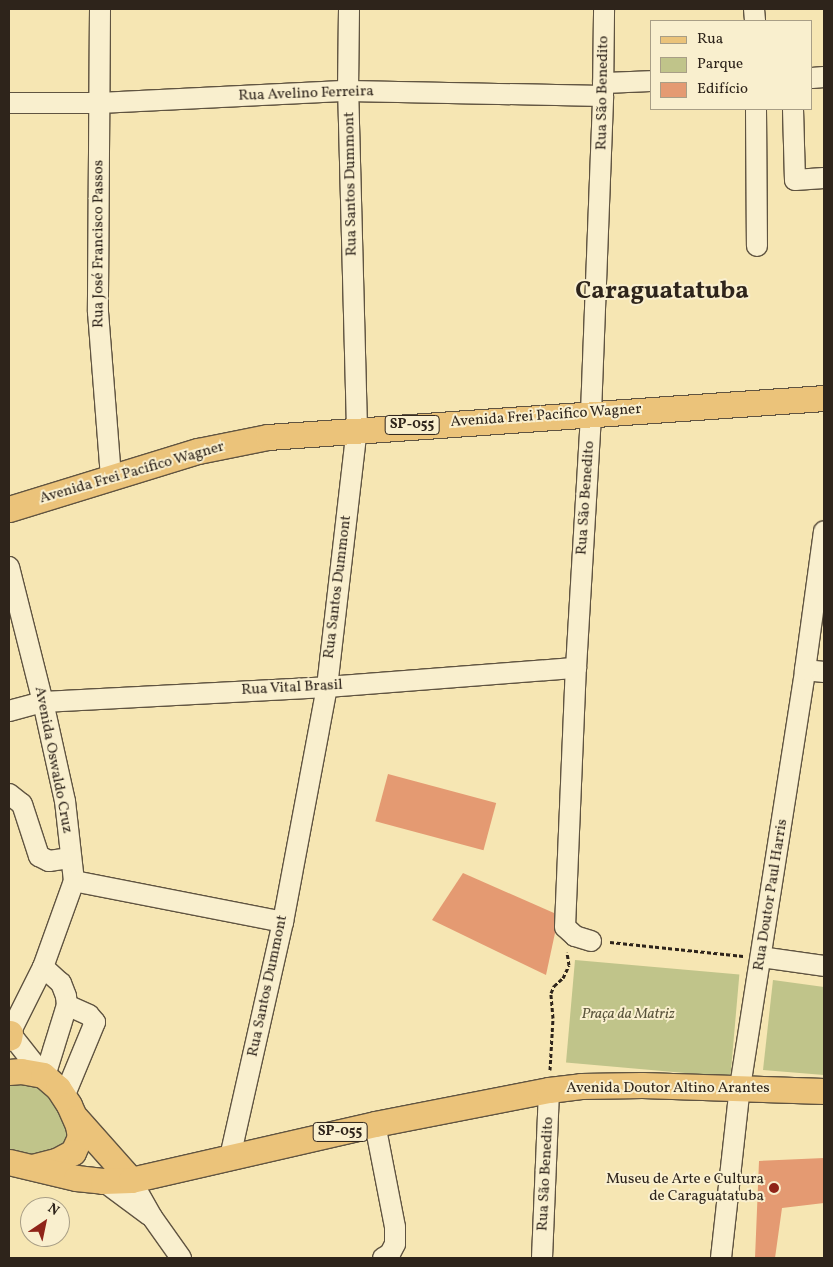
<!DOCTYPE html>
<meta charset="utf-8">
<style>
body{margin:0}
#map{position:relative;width:833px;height:1267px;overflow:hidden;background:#f6e6b3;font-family:Vollkorn,serif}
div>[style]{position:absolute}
.green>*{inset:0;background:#c0c48a;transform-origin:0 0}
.building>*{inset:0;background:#e49a72;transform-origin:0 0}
.path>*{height:3px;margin-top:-1.5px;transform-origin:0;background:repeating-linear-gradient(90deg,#2e241b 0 4px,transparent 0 6.5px)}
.roads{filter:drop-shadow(1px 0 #605441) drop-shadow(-1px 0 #605441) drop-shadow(0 1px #605441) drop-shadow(0 -1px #605441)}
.minor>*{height:20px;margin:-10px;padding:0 10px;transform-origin:10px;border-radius:10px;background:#f9efce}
.major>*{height:25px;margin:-12.5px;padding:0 12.5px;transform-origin:12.5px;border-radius:12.5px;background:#ebc37a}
.dots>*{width:14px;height:14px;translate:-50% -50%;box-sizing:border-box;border:2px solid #f9efce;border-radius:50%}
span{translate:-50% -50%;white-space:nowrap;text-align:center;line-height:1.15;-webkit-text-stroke:4px #f9efce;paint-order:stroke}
.shield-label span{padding:1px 4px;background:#f9efce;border:1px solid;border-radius:4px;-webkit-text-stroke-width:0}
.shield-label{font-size:14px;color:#2e241b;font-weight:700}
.street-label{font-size:15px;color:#2e241b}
.park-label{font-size:15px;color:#5a543c;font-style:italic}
.poi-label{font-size:15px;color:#2e241b}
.right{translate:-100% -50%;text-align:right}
.town-label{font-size:25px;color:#2e241b;font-weight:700}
.frame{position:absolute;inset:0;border:10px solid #2e241b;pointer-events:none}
.legend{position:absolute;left:650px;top:20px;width:162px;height:90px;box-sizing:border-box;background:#f9efce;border:1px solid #a89e86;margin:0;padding:6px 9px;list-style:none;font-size:15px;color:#2e241b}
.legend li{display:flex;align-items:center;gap:10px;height:25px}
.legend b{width:25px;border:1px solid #a89e86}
.north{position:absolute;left:20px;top:1197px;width:50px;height:50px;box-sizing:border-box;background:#f9efce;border:1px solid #a89e86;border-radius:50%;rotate:34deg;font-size:14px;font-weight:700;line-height:20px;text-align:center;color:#2e241b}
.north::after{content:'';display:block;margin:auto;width:18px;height:22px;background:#8f2418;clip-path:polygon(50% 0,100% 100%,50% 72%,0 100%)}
</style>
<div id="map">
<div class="green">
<div style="left:575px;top:960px;width:165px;height:103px;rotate:5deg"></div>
<div style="clip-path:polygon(773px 980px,824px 987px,824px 1075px,763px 1070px)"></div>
<div style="clip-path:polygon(9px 1083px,40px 1083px,68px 1115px,68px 1148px,39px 1156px,20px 1154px,9px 1149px)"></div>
</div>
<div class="building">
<div style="left:388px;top:774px;width:112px;height:49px;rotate:15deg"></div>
<div style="clip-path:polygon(463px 873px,554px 913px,555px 933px,546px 975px,432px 920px)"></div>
<div style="clip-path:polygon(824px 1158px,824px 1203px,782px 1208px,775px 1258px,755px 1258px,759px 1161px)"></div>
</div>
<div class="path">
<div style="left:610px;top:942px;width:134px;rotate:6deg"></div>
<div style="left:550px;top:1070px;width:52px;rotate:-86.7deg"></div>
<div style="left:553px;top:1018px;width:25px;rotate:-95deg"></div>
<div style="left:551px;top:993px;width:8px;rotate:-67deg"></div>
<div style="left:554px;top:986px;width:12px;rotate:-42deg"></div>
<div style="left:563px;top:978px;width:14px;rotate:-65deg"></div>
<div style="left:569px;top:965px;width:13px;rotate:-99deg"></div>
</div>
<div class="roads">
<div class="minor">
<div style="left:100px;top:9px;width:303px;rotate:90.4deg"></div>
<div style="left:98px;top:312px;width:167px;rotate:85.5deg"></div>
<div style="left:754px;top:9px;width:12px;rotate:85deg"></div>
<div style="left:812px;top:78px;width:12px;rotate:-5deg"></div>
<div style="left:603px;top:83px;width:49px;rotate:-2.3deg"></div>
<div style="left:9px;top:103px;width:90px"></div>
<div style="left:99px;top:103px;width:249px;rotate:-2.8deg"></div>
<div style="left:348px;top:91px;width:255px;rotate:1.1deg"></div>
<div style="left:756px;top:109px;width:137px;rotate:89.6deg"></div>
<div style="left:793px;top:109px;width:71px;rotate:88.4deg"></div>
<div style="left:795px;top:180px;width:29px;rotate:-4deg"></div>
<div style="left:9px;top:567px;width:139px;rotate:75.9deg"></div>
<div style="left:43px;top:702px;width:101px;rotate:77.5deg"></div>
<div style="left:65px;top:801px;width:81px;rotate:83.6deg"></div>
<div style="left:74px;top:881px;width:91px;rotate:109.8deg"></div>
<div style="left:43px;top:967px;width:74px;rotate:116.6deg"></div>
<div style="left:805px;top:670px;width:19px;rotate:6deg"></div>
<div style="left:9px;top:711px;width:35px;rotate:-15deg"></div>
<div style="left:43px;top:702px;width:284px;rotate:-3deg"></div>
<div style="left:327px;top:687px;width:250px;rotate:-4.4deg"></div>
<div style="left:9px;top:794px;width:16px;rotate:38deg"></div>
<div style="left:22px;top:804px;width:55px;rotate:71.9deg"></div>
<div style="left:39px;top:856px;width:11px;rotate:27deg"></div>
<div style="left:49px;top:861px;width:22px;rotate:-8deg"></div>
<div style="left:74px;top:881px;width:213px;rotate:11.1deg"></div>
<div style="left:591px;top:941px;width:17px;rotate:-163deg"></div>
<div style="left:575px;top:936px;width:13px;rotate:-138deg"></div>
<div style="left:565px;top:927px;width:259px;rotate:-87.6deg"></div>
<div style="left:576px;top:668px;width:255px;rotate:-86.6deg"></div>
<div style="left:591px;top:413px;width:317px;rotate:-87.8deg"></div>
<div style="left:603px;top:96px;width:87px;rotate:-89.3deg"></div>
<div style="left:761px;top:957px;width:64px;rotate:8.1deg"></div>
<div style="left:43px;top:967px;width:24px;rotate:42deg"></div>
<div style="left:61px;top:983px;width:14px;rotate:69deg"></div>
<div style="left:66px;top:996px;width:9px;rotate:84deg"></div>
<div style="left:67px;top:1005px;width:74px;rotate:107.2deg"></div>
<div style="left:9px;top:1032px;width:55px;rotate:51.7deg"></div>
<div style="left:64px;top:1097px;width:81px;rotate:-67.5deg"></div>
<div style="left:95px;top:1022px;width:9px;rotate:-131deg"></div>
<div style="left:89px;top:1015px;width:24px;rotate:-156deg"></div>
<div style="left:375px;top:1124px;width:105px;rotate:79deg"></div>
<div style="left:395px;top:1227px;width:17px;rotate:90deg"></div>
<div style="left:395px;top:1244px;width:11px;rotate:117deg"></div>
<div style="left:390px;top:1254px;width:8px;rotate:150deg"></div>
<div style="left:230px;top:1157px;width:241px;rotate:-77.3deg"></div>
<div style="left:283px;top:922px;width:239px;rotate:-79.4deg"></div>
<div style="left:327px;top:687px;width:260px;rotate:-83.4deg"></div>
<div style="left:357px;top:429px;width:338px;rotate:-91.5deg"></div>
<div style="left:348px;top:91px;width:82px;rotate:-89.3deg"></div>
<div style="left:131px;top:1180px;width:43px;rotate:60.4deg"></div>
<div style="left:152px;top:1217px;width:50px;rotate:54.7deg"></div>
<div style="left:103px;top:1181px;width:57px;rotate:36.5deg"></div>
<div style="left:542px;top:1258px;width:168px;rotate:-87.6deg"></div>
<div style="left:721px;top:1258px;width:172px;rotate:-83.7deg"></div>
<div style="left:740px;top:1087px;width:422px;rotate:-81.1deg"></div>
<div style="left:805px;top:670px;width:140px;rotate:-82.2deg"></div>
</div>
<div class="major">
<div style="left:9px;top:509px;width:198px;rotate:-17.1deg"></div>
<div style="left:198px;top:451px;width:71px;rotate:-11.3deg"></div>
<div style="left:268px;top:437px;width:557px;rotate:-4.01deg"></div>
<div style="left:9px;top:1038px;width:5px;rotate:-79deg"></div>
<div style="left:9px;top:1072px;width:12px;rotate:-5deg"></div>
<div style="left:21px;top:1071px;width:22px;rotate:10deg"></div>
<div style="left:43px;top:1075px;width:20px;rotate:41deg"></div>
<div style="left:58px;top:1088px;width:20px;rotate:57deg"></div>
<div style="left:69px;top:1105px;width:22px;rotate:66deg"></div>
<div style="left:78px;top:1125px;width:12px;rotate:81deg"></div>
<div style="left:80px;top:1137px;width:17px;rotate:115deg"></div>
<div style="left:73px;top:1152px;width:19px;rotate:152deg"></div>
<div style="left:56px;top:1161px;width:25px;rotate:166deg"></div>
<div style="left:76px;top:1118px;width:83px;rotate:48.4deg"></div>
<div style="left:9px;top:1162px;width:69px;rotate:13.4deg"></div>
<div style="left:76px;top:1178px;width:27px;rotate:6deg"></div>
<div style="left:103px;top:1181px;width:28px;rotate:-2deg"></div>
<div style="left:131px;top:1180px;width:250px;rotate:-12.9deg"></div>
<div style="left:375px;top:1124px;width:177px;rotate:-11.1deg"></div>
<div style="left:549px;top:1090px;width:32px;rotate:-7deg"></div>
<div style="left:581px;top:1086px;width:61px;rotate:-0.9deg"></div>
<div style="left:642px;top:1085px;width:182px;rotate:1.9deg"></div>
</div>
</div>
<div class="dots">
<div style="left:774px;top:1188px;background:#8f2418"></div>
</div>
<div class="shield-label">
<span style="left:412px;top:425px">SP-055</span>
<span style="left:340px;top:1132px">SP-055</span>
</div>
<div class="street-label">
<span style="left:603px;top:93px;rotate:-89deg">Rua São Benedito</span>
<span style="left:306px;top:94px;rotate:-2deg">Rua Avelino Ferreira</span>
<span style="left:351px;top:184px;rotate:-91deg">Rua Santos Dummont</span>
<span style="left:99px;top:244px;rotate:-90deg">Rua José Francisco Passos</span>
<span style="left:546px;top:416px;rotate:-4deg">Avenida Frei Pacifico Wagner</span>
<span style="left:132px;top:473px;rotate:-16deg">Avenida Frei Pacifico Wagner</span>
<span style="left:586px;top:498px;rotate:-86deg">Rua São Benedito</span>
<span style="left:338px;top:587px;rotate:-83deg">Rua Santos Dummont</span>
<span style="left:292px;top:688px;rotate:-3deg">Rua Vital Brasil</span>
<span style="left:53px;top:760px;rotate:79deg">Avenida Oswaldo Cruz</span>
<span style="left:771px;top:895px;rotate:-81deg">Rua Doutor Paul Harris</span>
<span style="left:268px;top:986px;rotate:-78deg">Rua Santos Dummont</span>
<span style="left:668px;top:1089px">Avenida Doutor Altino Arantes</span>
<span style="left:546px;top:1174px;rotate:-87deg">Rua São Benedito</span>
</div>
<div class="park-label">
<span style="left:628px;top:1015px">Praça da Matriz</span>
</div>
<div class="poi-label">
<span class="right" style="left:764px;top:1188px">Museu de Arte e Cultura<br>de Caraguatatuba</span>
</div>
<div class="town-label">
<span style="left:662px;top:292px">Caraguatatuba</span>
</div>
<div class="frame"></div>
<ul class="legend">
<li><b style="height:6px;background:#ebc37a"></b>Rua</li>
<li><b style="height:14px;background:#c0c48a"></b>Parque</li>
<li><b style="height:14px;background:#e49a72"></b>Edifício</li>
</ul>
<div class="north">N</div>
</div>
